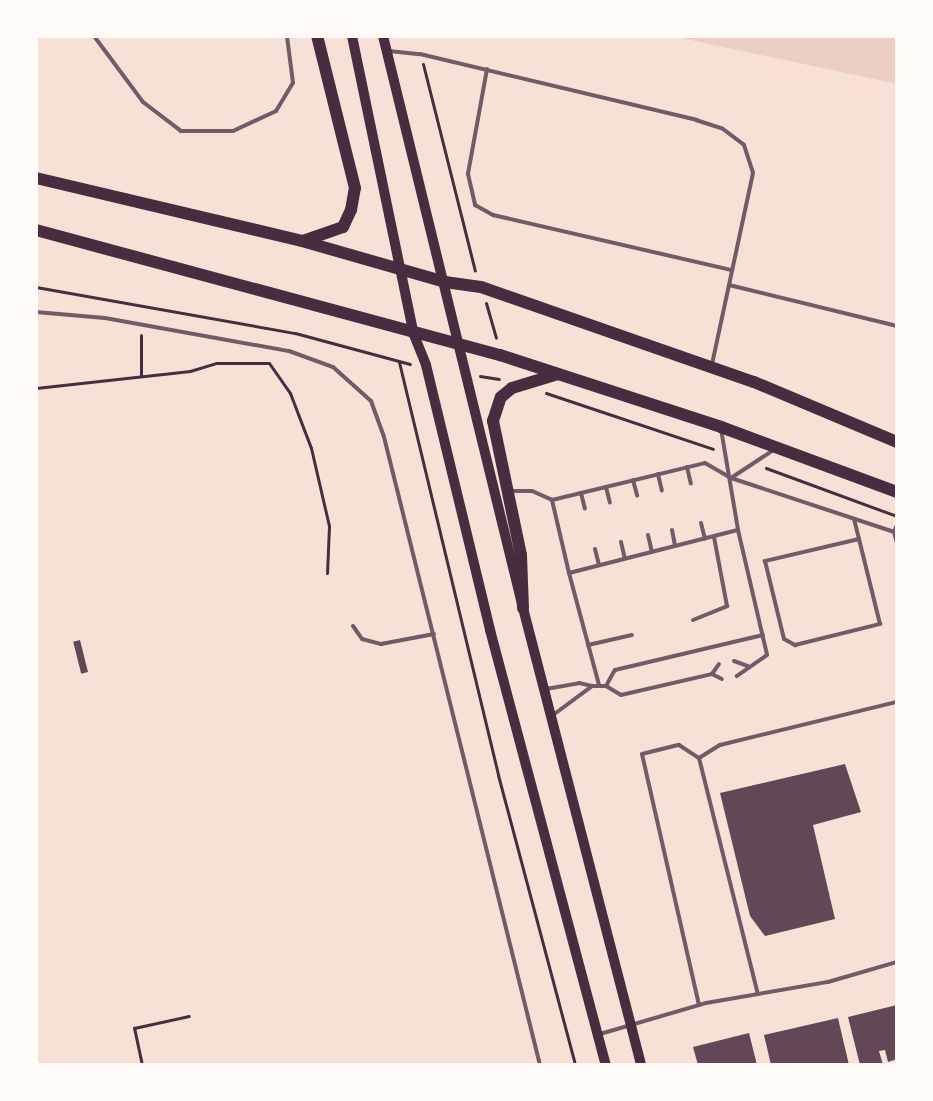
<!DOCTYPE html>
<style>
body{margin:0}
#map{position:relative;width:933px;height:1101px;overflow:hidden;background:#f7e1d7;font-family:"Golos Text",sans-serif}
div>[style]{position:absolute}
.green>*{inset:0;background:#ebcfc5}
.building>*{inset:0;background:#644757;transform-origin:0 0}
.path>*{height:3px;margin:-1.5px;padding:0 1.5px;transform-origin:1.5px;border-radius:1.5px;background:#4a2c40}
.service>*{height:4px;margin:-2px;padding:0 2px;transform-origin:2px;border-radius:2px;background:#755966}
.secondary>*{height:10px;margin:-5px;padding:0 5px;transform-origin:5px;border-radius:5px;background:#4a2c40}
.primary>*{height:12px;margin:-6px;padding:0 6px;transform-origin:6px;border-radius:6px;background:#4a2c40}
span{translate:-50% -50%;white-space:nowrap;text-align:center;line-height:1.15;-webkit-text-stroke:5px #fffaf5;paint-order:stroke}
.frame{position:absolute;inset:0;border:38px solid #fffaf5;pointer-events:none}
</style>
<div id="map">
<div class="green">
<div style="clip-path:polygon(672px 36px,897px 36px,897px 84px)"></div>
</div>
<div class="building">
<div style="left:80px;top:640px;width:33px;height:7px;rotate:76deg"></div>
<div style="clip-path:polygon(845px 764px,861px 812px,813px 825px,835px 919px,765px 936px,750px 916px,720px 793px)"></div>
<div style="clip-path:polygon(897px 1005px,897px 1059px,888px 1062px,885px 1050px,879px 1051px,883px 1065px,860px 1065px,848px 1017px)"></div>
<div style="clip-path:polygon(838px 1018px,849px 1065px,771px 1065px,764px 1035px)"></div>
<div style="clip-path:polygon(749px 1033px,757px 1065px,698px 1065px,693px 1047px)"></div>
</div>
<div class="path">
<div style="left:423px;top:64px;width:213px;rotate:75.9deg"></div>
<div style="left:36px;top:287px;width:263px;rotate:10.1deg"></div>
<div style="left:295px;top:333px;width:119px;rotate:15.1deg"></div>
<div style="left:486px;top:303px;width:36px;rotate:74deg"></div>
<div style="left:141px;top:335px;width:41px;rotate:90deg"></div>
<div style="left:399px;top:362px;width:425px;rotate:76.5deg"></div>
<div style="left:498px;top:775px;width:300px;rotate:75.1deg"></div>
<div style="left:480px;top:376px;width:19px;rotate:9deg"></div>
<div style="left:36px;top:388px;width:155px;rotate:-6.3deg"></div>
<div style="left:190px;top:371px;width:27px;rotate:-17deg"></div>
<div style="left:216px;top:363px;width:53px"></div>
<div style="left:269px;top:363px;width:37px;rotate:55deg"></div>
<div style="left:290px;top:393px;width:59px;rotate:69.1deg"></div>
<div style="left:311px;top:448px;width:80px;rotate:77deg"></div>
<div style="left:329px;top:526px;width:47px;rotate:92.4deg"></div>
<div style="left:546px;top:393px;width:176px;rotate:18.5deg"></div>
<div style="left:766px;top:468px;width:136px;rotate:20.2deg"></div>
<div style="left:142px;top:1065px;width:38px;rotate:-102deg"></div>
<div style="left:134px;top:1028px;width:56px;rotate:-12.3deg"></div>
</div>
<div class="service">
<div style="left:94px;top:36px;width:82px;rotate:53.4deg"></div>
<div style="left:143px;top:102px;width:48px;rotate:37.3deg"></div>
<div style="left:181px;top:131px;width:52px"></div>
<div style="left:233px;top:131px;width:47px;rotate:-24.9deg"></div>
<div style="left:276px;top:111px;width:33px;rotate:-59deg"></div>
<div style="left:293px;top:83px;width:47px;rotate:-97.3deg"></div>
<div style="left:389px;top:51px;width:31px;rotate:6deg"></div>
<div style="left:420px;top:54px;width:284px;rotate:13.4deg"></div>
<div style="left:696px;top:120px;width:28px;rotate:18deg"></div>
<div style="left:723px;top:129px;width:26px;rotate:37deg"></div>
<div style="left:744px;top:145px;width:29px;rotate:72deg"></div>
<div style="left:753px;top:173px;width:196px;rotate:102.1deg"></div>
<div style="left:487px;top:69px;width:107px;rotate:100.3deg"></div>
<div style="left:468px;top:174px;width:32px;rotate:77deg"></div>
<div style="left:475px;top:205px;width:21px;rotate:29deg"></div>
<div style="left:493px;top:215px;width:245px;rotate:13deg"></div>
<div style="left:729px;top:285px;width:173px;rotate:13.7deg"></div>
<div style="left:36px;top:312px;width:69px;rotate:5deg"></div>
<div style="left:105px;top:318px;width:187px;rotate:10.2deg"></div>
<div style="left:289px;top:351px;width:47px;rotate:20deg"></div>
<div style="left:333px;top:367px;width:51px;rotate:41.8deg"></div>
<div style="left:371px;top:401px;width:38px;rotate:70deg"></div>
<div style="left:384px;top:437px;width:647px;rotate:76.05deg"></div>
<div style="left:721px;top:429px;width:102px;rotate:80.4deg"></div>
<div style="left:738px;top:530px;width:128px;rotate:76.9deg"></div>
<div style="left:767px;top:655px;width:37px;rotate:145deg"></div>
<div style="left:687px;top:467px;width:17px;rotate:77deg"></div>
<div style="left:658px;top:474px;width:17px;rotate:77deg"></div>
<div style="left:731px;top:478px;width:53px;rotate:-33.4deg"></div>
<div style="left:633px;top:480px;width:16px;rotate:75deg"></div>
<div style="left:606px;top:487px;width:16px;rotate:76deg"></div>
<div style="left:509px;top:491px;width:23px"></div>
<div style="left:532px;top:491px;width:22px;rotate:24deg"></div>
<div style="left:552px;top:500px;width:157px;rotate:-13.6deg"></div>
<div style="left:705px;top:463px;width:30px;rotate:30deg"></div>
<div style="left:731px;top:478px;width:172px;rotate:18.3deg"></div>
<div style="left:894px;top:532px;width:8px;rotate:-67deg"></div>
<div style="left:581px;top:493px;width:16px;rotate:76deg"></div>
<div style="left:552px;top:500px;width:75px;rotate:76.9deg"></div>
<div style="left:569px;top:573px;width:174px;rotate:-14.3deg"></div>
<div style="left:854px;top:519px;width:21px;rotate:76deg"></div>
<div style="left:859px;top:539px;width:97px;rotate:166.8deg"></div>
<div style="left:765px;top:561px;width:80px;rotate:76.3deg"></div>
<div style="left:784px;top:639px;width:13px;rotate:29deg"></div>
<div style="left:795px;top:645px;width:88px;rotate:-13.9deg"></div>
<div style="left:880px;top:624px;width:88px;rotate:-103.9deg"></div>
<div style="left:701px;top:523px;width:16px;rotate:76deg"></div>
<div style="left:672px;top:530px;width:16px;rotate:79deg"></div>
<div style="left:894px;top:532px;width:11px;rotate:75deg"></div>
<div style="left:648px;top:535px;width:17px;rotate:77deg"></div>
<div style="left:621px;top:542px;width:17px;rotate:77deg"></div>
<div style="left:595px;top:549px;width:16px;rotate:76deg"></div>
<div style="left:569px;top:573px;width:116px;rotate:75deg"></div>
<div style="left:693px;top:620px;width:37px;rotate:-22deg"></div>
<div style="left:727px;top:606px;width:70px;rotate:-100.7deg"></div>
<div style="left:353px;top:626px;width:16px;rotate:55deg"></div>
<div style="left:362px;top:639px;width:20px;rotate:15deg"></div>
<div style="left:381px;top:644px;width:54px;rotate:-10.7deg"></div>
<div style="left:588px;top:645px;width:45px;rotate:-12.8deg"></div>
<div style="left:734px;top:661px;width:15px;rotate:20deg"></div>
<div style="left:712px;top:674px;width:12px;rotate:-55deg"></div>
<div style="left:606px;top:686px;width:17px;rotate:31deg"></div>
<div style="left:621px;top:695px;width:93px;rotate:-13deg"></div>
<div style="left:712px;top:674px;width:11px;rotate:27deg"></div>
<div style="left:546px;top:689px;width:34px;rotate:-10deg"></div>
<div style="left:579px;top:683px;width:13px;rotate:13deg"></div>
<div style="left:553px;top:715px;width:49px;rotate:-36.6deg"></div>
<div style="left:592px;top:686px;width:14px"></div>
<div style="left:606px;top:686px;width:18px;rotate:-61deg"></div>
<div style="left:615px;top:670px;width:152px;rotate:-13.3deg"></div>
<div style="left:699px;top:758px;width:25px;rotate:-32deg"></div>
<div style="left:720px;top:745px;width:182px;rotate:-13.7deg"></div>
<div style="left:699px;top:1005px;width:257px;rotate:-102.8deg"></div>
<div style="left:642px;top:754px;width:38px;rotate:-14deg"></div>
<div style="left:679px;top:745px;width:24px;rotate:33deg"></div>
<div style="left:699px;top:758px;width:243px;rotate:76deg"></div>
<div style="left:600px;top:1034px;width:110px;rotate:-16.3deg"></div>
<div style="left:706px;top:1003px;width:124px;rotate:-9.8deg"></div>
<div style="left:828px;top:982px;width:72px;rotate:-16.2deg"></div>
</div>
<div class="secondary">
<div style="left:352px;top:36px;width:305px;rotate:78.3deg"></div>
<div style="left:414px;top:335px;width:32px;rotate:68deg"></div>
<div style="left:426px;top:365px;width:273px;rotate:76.4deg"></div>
<div style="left:490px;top:630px;width:450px;rotate:75.1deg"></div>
<div style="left:383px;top:36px;width:589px;rotate:76.25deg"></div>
<div style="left:523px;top:608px;width:472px;rotate:75.5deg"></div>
</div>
<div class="primary">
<div style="left:36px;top:178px;width:273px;rotate:13.3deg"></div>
<div style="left:302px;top:241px;width:149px;rotate:16deg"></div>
<div style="left:445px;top:282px;width:36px;rotate:8deg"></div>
<div style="left:481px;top:287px;width:289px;rotate:19.2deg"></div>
<div style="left:754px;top:382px;width:155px;rotate:22.8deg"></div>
<div style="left:36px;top:230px;width:481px;rotate:15.1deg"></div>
<div style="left:500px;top:355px;width:232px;rotate:18deg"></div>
<div style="left:721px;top:427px;width:188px;rotate:20.3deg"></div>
<div style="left:303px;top:241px;width:42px;rotate:-19.3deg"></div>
<div style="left:343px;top:227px;width:19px;rotate:-65deg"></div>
<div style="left:351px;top:210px;width:22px;rotate:-80deg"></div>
<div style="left:355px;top:188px;width:157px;rotate:-104deg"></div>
<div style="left:523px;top:608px;width:53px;rotate:-92.2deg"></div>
<div style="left:521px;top:555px;width:137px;rotate:-101.8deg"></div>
<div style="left:493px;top:421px;width:25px;rotate:-72deg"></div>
<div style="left:501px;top:397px;width:14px;rotate:-39deg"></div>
<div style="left:512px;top:388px;width:48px;rotate:-16.9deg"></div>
</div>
<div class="frame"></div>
</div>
